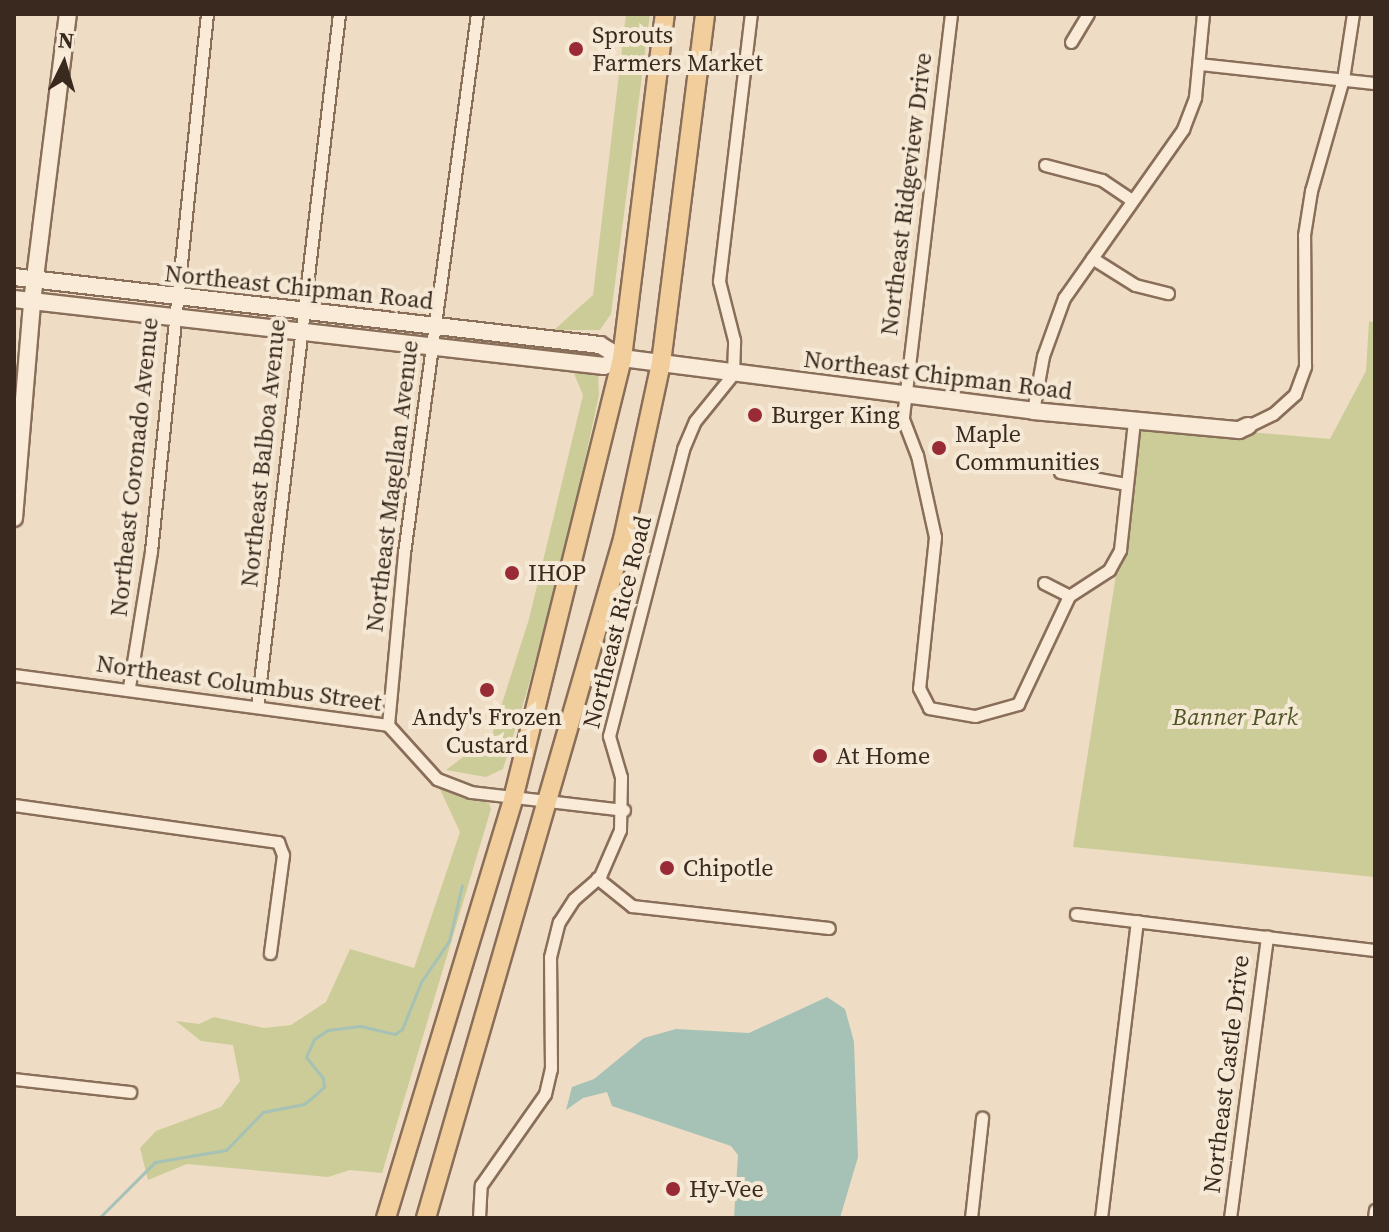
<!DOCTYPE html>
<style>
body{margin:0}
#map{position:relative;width:1389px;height:1232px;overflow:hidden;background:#eeddc4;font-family:"Source Serif 4",serif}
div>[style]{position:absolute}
.green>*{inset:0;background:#cbcc98}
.water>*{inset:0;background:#a6c1b6}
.stream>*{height:3px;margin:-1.5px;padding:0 1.5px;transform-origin:1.5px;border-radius:1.5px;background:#a6c1b6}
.roads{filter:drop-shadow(2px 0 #896e5a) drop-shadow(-2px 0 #896e5a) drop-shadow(0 2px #896e5a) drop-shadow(0 -2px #896e5a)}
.street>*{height:11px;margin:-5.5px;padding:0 5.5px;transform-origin:5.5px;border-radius:5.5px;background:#f9ebd7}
.secondary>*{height:16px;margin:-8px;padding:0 8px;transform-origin:8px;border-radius:8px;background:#f9ebd7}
.primary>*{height:18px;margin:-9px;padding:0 9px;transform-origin:9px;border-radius:9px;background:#f1ce9c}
.dots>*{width:22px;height:22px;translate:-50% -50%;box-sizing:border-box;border:4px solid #f5e8d4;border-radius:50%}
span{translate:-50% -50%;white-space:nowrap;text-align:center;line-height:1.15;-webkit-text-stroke:8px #f5e8d4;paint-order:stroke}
.poi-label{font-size:24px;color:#39291e}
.left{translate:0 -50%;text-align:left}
.street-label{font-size:24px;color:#39291e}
.park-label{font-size:24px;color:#4e5525;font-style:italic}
.frame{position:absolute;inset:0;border:16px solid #39291e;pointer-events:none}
.north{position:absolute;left:24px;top:24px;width:80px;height:80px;-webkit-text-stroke:6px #f5e8d4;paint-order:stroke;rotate:5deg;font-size:22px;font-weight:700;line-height:32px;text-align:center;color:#39291e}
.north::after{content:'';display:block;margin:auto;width:28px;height:36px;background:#39291e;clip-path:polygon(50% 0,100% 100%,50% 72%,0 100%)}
</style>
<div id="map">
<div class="green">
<div style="clip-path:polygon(626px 14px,650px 14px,611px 314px,600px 330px,554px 330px,593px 295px)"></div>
<div style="clip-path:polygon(1369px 321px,1375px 323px,1375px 877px,1073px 847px,1120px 550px,1134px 422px,1330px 439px,1366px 371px)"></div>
<div style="clip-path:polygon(569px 362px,598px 372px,599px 395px,565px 552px,527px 691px,503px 769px,486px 777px,446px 770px,492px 735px,529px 619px,583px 395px)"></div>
<div style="clip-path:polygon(438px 785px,489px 803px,491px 809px,382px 1173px,350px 1170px,328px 1177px,187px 1164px,148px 1180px,140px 1148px,156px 1131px,221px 1107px,240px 1081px,233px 1045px,201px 1041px,176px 1021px,199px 1024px,214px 1017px,264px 1028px,291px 1025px,326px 1002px,350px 949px,414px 968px,460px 832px)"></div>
</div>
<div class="water">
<div style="clip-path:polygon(827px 997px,845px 1009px,854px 1042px,858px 1157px,840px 1218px,734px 1218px,738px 1155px,731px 1146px,612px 1106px,607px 1092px,583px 1098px,566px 1110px,572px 1087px,594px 1079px,644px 1038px,676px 1029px,749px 1033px)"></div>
</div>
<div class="stream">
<div style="left:99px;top:1218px;width:79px;rotate:-45deg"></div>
<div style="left:155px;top:1162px;width:72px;rotate:-9.6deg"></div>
<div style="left:226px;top:1150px;width:53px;rotate:-45.8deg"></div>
<div style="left:263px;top:1112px;width:42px;rotate:-11deg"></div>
<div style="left:304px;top:1104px;width:14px;rotate:-39deg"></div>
<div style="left:315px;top:1095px;width:12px;rotate:-42deg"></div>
<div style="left:324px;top:1087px;width:9px;rotate:-96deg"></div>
<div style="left:323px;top:1078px;width:27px;rotate:-129deg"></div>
<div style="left:306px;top:1057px;width:20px;rotate:-66deg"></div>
<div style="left:314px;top:1039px;width:17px;rotate:-33deg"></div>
<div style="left:328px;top:1030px;width:32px;rotate:-7deg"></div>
<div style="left:360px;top:1026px;width:36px;rotate:13deg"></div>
<div style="left:395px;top:1034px;width:9px;rotate:-36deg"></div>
<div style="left:402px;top:1029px;width:51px;rotate:-68deg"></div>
<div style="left:421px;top:982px;width:50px;rotate:-55.7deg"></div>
<div style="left:449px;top:941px;width:57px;rotate:-76.9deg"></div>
</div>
<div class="roads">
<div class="street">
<div style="left:951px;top:14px;width:408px;rotate:96.8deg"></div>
<div style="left:903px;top:419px;width:39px;rotate:69deg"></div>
<div style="left:917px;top:455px;width:84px;rotate:77.6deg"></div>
<div style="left:935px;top:537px;width:152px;rotate:96deg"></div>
<div style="left:919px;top:688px;width:22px;rotate:63deg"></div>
<div style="left:929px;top:708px;width:47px;rotate:9.9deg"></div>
<div style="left:975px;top:716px;width:45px;rotate:-15.6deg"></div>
<div style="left:1018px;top:704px;width:119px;rotate:-64.7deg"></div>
<div style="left:1069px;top:596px;width:48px;rotate:-33deg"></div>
<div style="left:1109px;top:570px;width:23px;rotate:-61deg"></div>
<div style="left:1120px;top:550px;width:129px;rotate:-83.8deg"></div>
<div style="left:1071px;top:42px;width:33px;rotate:-59deg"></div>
<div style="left:1199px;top:64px;width:177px;rotate:6.2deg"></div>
<div style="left:1045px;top:165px;width:59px;rotate:14.7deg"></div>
<div style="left:1102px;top:180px;width:36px;rotate:34deg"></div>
<div style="left:1092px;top:258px;width:51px;rotate:32.1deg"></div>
<div style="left:1135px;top:285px;width:34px;rotate:14deg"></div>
<div style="left:1033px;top:411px;width:56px;rotate:-79.7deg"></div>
<div style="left:1043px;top:356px;width:62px;rotate:-70.1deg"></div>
<div style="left:1064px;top:298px;width:207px;rotate:-54.8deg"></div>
<div style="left:1183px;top:129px;width:34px;rotate:-69deg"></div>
<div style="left:1195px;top:97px;width:83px;rotate:-84.5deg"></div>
<div style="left:1248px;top:426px;width:28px;rotate:-26deg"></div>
<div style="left:1273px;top:414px;width:30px;rotate:-42deg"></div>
<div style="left:1295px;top:394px;width:30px;rotate:-70deg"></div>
<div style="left:1305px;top:366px;width:131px;rotate:-90.4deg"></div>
<div style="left:1304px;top:235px;width:45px;rotate:-81deg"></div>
<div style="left:1311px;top:191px;width:116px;rotate:-74.1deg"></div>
<div style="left:1343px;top:79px;width:66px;rotate:-81.3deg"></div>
<div style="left:1060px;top:472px;width:68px;rotate:10.2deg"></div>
<div style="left:1044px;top:583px;width:28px;rotate:27deg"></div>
<div style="left:14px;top:675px;width:377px;rotate:7.6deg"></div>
<div style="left:388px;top:725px;width:73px;rotate:47.8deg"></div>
<div style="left:437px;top:779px;width:36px;rotate:21deg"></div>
<div style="left:471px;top:792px;width:154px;rotate:6.7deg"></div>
<div style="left:129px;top:687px;width:138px;rotate:-80.8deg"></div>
<div style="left:151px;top:551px;width:540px;rotate:-84.05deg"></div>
<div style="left:257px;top:707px;width:698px;rotate:-83.25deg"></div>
<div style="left:388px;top:725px;width:173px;rotate:-84.7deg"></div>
<div style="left:404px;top:553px;width:544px;rotate:-82.29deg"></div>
<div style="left:14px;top:805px;width:267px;rotate:8deg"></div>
<div style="left:278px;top:842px;width:14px;rotate:69deg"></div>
<div style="left:283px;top:855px;width:99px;rotate:97.6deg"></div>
<div style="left:597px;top:878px;width:45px;rotate:38.7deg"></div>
<div style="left:632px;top:906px;width:198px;rotate:6.4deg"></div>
<div style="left:1076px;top:914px;width:301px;rotate:6.9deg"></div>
<div style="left:14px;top:1079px;width:117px;rotate:6.4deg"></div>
<div style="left:479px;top:1218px;width:33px;rotate:-87deg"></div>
<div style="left:481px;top:1185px;width:111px;rotate:-54.9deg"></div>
<div style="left:545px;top:1094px;width:26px;rotate:-77deg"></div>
<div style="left:551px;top:1069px;width:112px;rotate:-90.5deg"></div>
<div style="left:550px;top:957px;width:36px;rotate:-76deg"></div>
<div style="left:559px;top:922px;width:27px;rotate:-57deg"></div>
<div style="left:574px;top:899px;width:35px;rotate:-41deg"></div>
<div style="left:600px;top:876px;width:50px;rotate:-66.5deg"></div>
<div style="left:620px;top:830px;width:53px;rotate:-88.9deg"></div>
<div style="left:621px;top:777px;width:43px;rotate:-106.3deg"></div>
<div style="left:609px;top:736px;width:296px;rotate:-75.5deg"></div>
<div style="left:683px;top:449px;width:30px;rotate:-67deg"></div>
<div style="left:695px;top:421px;width:60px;rotate:-51deg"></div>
<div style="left:733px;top:374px;width:34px;rotate:-88deg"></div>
<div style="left:734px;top:340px;width:61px;rotate:-104.3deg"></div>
<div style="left:719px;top:281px;width:269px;rotate:-83.2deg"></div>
<div style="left:971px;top:1218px;width:101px;rotate:-83.7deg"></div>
<div style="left:1101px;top:1218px;width:299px;rotate:-83.1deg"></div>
<div style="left:1230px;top:1218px;width:284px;rotate:-82.5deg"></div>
<div style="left:1374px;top:1218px;width:8px;rotate:-83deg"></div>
</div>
<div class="secondary">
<div style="left:14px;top:277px;width:590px;rotate:6.62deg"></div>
<div style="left:600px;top:345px;width:26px;rotate:31deg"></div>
<div style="left:622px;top:358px;width:414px;rotate:7.3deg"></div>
<div style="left:1033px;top:411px;width:207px;rotate:5.3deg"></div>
<div style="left:1239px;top:430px;width:10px;rotate:-24deg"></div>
<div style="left:14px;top:299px;width:594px;rotate:6.48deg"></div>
<div style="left:604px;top:366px;width:20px;rotate:-24deg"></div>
<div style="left:14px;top:518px;width:217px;rotate:-85.2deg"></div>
<div style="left:32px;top:302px;width:290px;rotate:-82.9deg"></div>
</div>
<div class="primary">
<div style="left:386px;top:1218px;width:438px;rotate:-73.1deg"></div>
<div style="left:513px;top:799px;width:454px;rotate:-76.1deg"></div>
<div style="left:622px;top:358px;width:347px;rotate:-82.9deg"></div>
<div style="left:426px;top:1218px;width:707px;rotate:-73.82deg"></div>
<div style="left:623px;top:539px;width:180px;rotate:-77.8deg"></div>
<div style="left:661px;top:363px;width:352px;rotate:-82.8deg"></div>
</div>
</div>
<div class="dots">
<div style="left:576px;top:49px;background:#982b36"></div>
<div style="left:755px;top:415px;background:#982b36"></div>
<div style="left:939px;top:448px;background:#982b36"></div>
<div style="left:512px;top:573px;background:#982b36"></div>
<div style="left:487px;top:690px;background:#982b36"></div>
<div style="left:820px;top:756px;background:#982b36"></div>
<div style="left:667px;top:868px;background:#982b36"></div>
<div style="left:673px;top:1189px;background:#982b36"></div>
</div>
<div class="poi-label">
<span class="left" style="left:592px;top:49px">Sprouts<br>Farmers Market</span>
<span class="left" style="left:771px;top:415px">Burger King</span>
<span class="left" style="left:955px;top:448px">Maple<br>Communities</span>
<span class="left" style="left:528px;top:573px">IHOP</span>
<span style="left:487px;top:731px">Andy's Frozen<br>Custard</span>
<span class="left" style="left:836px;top:756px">At Home</span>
<span class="left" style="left:683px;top:868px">Chipotle</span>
<span class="left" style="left:689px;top:1189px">Hy-Vee</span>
</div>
<div class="street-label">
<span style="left:906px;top:194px;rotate:-83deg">Northeast Ridgeview Drive</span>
<span style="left:299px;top:287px;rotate:6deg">Northeast Chipman Road</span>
<span style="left:938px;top:375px;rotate:7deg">Northeast Chipman Road</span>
<span style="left:263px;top:453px;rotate:-84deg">Northeast Balboa Avenue</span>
<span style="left:134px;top:467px;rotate:-84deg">Northeast Coronado Avenue</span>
<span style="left:392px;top:486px;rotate:-83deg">Northeast Magellan Avenue</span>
<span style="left:617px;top:622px;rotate:-76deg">Northeast Rice Road</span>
<span style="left:239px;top:683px;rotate:8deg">Northeast Columbus Street</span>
<span style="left:1226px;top:1074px;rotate:-83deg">Northeast Castle Drive</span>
</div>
<div class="park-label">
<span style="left:1235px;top:717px">Banner Park</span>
</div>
<div class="frame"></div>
<div class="north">N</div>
</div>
